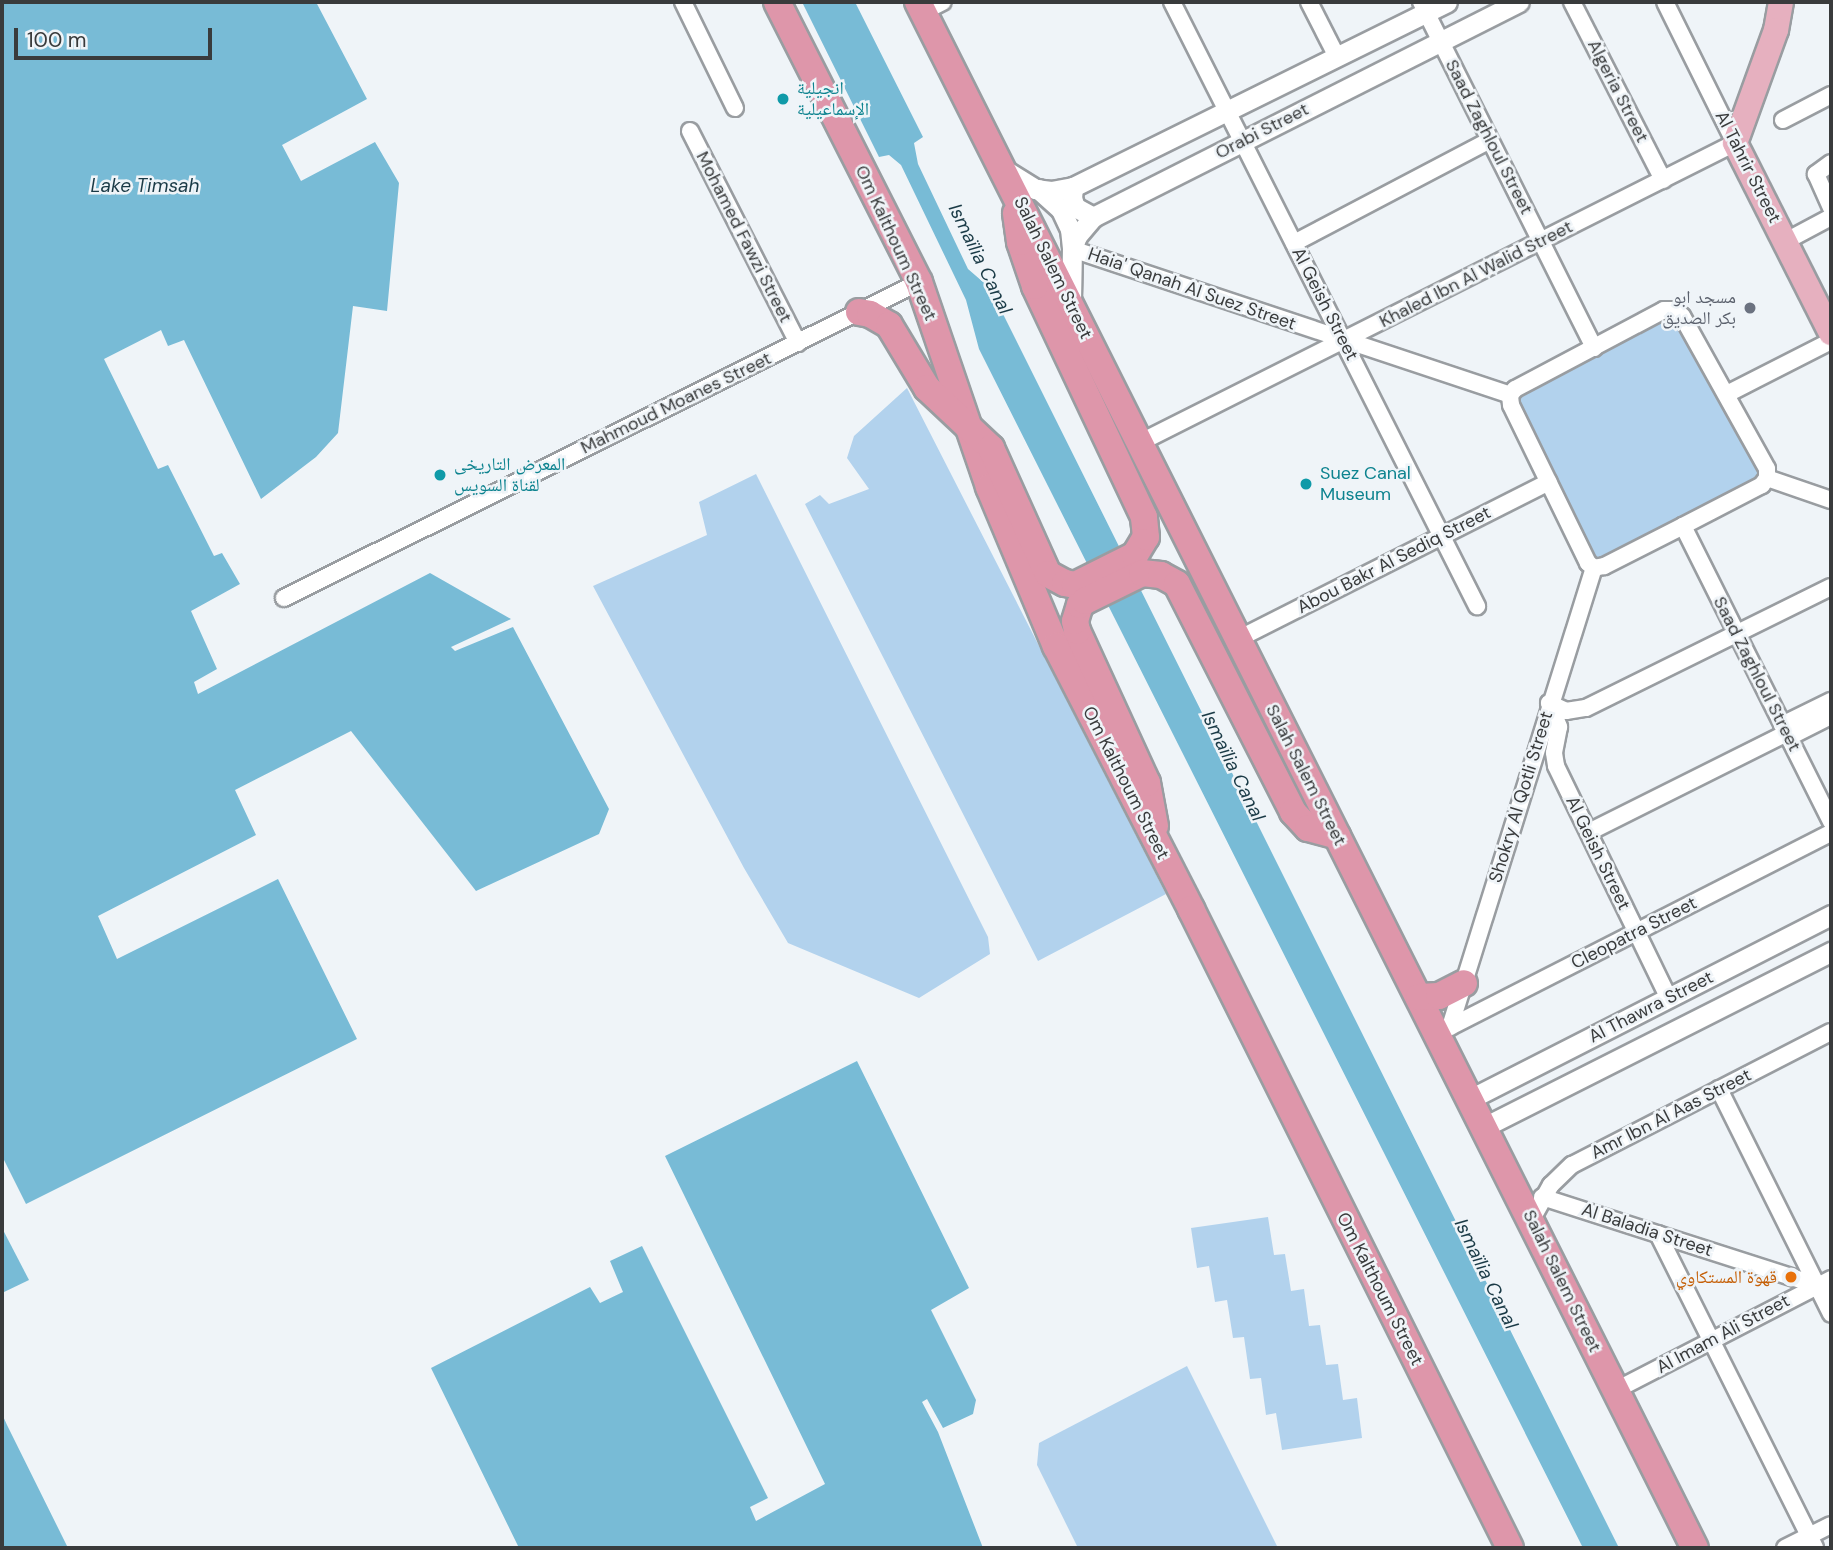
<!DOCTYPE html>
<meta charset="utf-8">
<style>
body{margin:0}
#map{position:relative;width:1833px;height:1550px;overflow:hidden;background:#eff4f8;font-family:"DM Sans","Noto Naskh Arabic",sans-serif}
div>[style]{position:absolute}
.green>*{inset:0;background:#b2d2ed;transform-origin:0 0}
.water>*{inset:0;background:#78bbd6}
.roads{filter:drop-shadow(2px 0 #999da1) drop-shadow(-2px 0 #999da1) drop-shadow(0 2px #999da1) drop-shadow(0 -2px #999da1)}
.minor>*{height:16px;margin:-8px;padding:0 8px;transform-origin:8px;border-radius:8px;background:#fff}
.tertiary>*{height:19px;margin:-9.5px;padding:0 9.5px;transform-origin:9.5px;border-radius:9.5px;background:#fff}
.primary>*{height:24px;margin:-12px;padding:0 12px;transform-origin:12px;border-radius:12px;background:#e6b0bf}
.trunk>*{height:26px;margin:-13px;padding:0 13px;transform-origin:13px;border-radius:13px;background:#de96aa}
.dots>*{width:19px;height:19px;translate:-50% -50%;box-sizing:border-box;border:4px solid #eff4f8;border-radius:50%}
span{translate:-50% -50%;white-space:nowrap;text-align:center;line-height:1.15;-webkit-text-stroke:5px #eff4f8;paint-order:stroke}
.culture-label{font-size:18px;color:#0d838f}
.left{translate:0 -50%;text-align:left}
.street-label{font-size:18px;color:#393b3c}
.worship-label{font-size:18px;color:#5b616d}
.right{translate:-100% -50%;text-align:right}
.food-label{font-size:18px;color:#c56008}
.water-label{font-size:19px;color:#1a3a46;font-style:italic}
.frame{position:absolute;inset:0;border:4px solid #393b3c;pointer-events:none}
.scale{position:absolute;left:14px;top:28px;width:198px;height:32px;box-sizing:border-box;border:4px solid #393b3c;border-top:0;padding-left:9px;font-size:21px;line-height:24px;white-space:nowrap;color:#393b3c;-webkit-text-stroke:5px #eff4f8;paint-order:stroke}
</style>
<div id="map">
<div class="green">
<div style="left:1677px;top:311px;width:186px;height:186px;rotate:63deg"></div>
<div style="clip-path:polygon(907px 388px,1166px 894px,1038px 961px,805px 504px,820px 495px,829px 504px,869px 489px,847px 458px,854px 436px)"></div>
<div style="clip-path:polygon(756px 474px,988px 937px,990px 954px,919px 998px,788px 943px,744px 868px,593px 586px,707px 535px,699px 502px)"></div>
<div style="clip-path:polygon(1268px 1217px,1274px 1255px,1285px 1254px,1291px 1291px,1304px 1289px,1309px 1326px,1320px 1325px,1326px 1365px,1338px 1364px,1343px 1400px,1357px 1398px,1362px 1438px,1282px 1450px,1276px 1413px,1266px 1415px,1261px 1378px,1250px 1379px,1244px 1337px,1233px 1338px,1227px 1300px,1215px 1302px,1209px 1266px,1197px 1268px,1191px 1228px)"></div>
<div style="clip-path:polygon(1187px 1366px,1278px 1548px,1078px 1548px,1037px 1465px,1039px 1443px)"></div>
</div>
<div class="water">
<div style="clip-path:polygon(2px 2px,316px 2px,367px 99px,282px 145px,301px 181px,375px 142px,399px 183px,387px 311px,353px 306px,338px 433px,316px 457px,261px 499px,184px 340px,168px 346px,161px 330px,104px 359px,158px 469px,168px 465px,214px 556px,222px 553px,240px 584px,191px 611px,217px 669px,194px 682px,198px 694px,430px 573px,511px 619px,451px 647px,455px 651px,513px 627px,609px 809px,599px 834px,476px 891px,351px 731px,235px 790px,256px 835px,98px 916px,117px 959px,278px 879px,357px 1039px,26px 1204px,2px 1156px)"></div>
<div style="clip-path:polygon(802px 2px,855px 2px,923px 137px,914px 143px,918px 164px,968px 269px,990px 288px,1619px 1548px,1583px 1548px,979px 349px,966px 300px,901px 165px,889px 155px,879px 157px)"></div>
<div style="clip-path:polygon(857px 1061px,969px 1288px,931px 1310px,976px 1400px,973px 1414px,943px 1428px,927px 1399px,922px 1402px,938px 1432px,983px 1548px,519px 1548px,431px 1368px,590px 1287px,600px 1303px,623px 1292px,610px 1261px,642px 1246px,768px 1498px,750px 1507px,756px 1521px,825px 1484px,665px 1156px)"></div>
<div style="clip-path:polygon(2px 1228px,29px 1280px,2px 1293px)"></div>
<div style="clip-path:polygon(2px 1414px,7px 1425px,68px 1548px,2px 1548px)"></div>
</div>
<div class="roads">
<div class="minor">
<div style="left:683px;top:2px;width:118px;rotate:63.9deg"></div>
<div style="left:1172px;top:2px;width:677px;rotate:63.21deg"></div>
<div style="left:1309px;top:2px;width:62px;rotate:63deg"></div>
<div style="left:1421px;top:2px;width:387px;rotate:63.4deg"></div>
<div style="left:1572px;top:2px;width:200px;rotate:62.9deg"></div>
<div style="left:923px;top:12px;width:22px;rotate:-27deg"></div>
<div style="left:1783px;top:120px;width:54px;rotate:-27.5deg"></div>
<div style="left:690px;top:131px;width:238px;rotate:63deg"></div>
<div style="left:1831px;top:163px;width:19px;rotate:144deg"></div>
<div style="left:1816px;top:174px;width:37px;rotate:66deg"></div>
<div style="left:1786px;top:241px;width:51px;rotate:-28.1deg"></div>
<div style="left:1294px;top:243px;width:221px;rotate:-27.7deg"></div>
<div style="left:1072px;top:249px;width:462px;rotate:18.4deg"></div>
<div style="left:1664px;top:310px;width:10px"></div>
<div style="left:1674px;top:310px;width:10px;rotate:37deg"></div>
<div style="left:1682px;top:316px;width:175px;rotate:60.9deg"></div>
<div style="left:1767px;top:469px;width:9px;rotate:90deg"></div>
<div style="left:1767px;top:478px;width:9px;rotate:126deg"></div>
<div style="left:1762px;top:485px;width:89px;rotate:152.6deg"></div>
<div style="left:1683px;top:526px;width:89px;rotate:153.1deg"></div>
<div style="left:1604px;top:566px;width:10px;rotate:169deg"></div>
<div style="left:1594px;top:568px;width:8px;rotate:-140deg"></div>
<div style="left:1588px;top:563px;width:176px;rotate:-116deg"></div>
<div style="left:1511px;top:405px;width:10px;rotate:-96deg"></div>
<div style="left:1510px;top:395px;width:8px;rotate:-50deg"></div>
<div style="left:1515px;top:389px;width:169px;rotate:-27.9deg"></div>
<div style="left:1727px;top:394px;width:117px;rotate:-27deg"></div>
<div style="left:1141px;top:442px;width:665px;rotate:-26.72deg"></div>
<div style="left:1735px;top:143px;width:157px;rotate:-116.4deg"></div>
<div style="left:1767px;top:478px;width:68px;rotate:19deg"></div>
<div style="left:1683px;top:526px;width:331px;rotate:63.4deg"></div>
<div style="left:284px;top:598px;width:709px;rotate:-26.46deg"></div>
<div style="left:1238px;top:639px;width:348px;rotate:-26.8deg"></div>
<div style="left:1549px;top:703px;width:26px;rotate:67deg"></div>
<div style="left:1559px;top:727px;width:26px;rotate:101deg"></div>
<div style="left:1554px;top:753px;width:13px;rotate:81deg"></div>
<div style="left:1556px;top:766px;width:259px;rotate:64.1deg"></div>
<div style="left:1549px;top:703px;width:19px;rotate:25deg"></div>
<div style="left:1566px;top:711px;width:20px;rotate:-9deg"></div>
<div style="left:1586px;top:708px;width:273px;rotate:-26.3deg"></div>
<div style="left:1782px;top:725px;width:55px;rotate:-26.1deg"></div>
<div style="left:1789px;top:737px;width:47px;rotate:-26.6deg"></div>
<div style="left:1589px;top:832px;width:221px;rotate:-26.6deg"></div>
<div style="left:1450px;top:1027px;width:481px;rotate:-72.6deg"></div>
<div style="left:1446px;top:1029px;width:432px;rotate:-27deg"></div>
<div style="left:1719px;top:1089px;width:251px;rotate:63.5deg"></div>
<div style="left:1542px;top:1197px;width:304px;rotate:17.8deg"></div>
<div style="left:1532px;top:1219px;width:39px;rotate:-61deg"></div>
<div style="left:1551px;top:1185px;width:29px;rotate:-44deg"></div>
<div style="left:1572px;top:1165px;width:291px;rotate:-27.2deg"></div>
<div style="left:1658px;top:1234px;width:351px;rotate:63.4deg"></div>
<div style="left:1616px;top:1390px;width:242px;rotate:-27.3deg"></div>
<div style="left:1785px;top:1548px;width:51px;rotate:-26.6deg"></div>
</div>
<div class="tertiary">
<div style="left:1005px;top:170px;width:36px;rotate:32deg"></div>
<div style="left:1035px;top:189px;width:16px;rotate:7deg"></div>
<div style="left:1051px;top:191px;width:22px;rotate:-10deg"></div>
<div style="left:1073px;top:187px;width:417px;rotate:-26.3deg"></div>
<div style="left:1073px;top:187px;width:11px;rotate:95deg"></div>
<div style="left:1072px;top:198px;width:9px;rotate:72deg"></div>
<div style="left:1075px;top:207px;width:21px;rotate:29deg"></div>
<div style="left:1038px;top:189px;width:31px;rotate:42deg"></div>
<div style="left:1061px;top:210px;width:21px;rotate:65deg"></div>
<div style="left:1070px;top:229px;width:19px;rotate:84deg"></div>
<div style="left:1071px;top:300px;width:51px;rotate:-88.9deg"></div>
<div style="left:1072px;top:249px;width:14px;rotate:-69deg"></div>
<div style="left:1077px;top:236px;width:25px;rotate:-50deg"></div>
<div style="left:1093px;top:217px;width:477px;rotate:-26.8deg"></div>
<div style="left:1470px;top:1099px;width:405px;rotate:-27deg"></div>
<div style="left:1484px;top:1127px;width:389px;rotate:-26.8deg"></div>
</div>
<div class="primary">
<div style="left:1781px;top:2px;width:28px;rotate:100deg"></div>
<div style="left:1776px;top:30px;width:120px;rotate:109.9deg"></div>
<div style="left:1735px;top:143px;width:213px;rotate:63.2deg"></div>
</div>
<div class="trunk">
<div style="left:777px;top:2px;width:314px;rotate:63.1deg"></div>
<div style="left:919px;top:282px;width:217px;rotate:71.1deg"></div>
<div style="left:989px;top:487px;width:173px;rotate:67.2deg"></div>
<div style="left:1056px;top:646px;width:296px;rotate:62.8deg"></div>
<div style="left:1191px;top:909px;width:714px;rotate:63.47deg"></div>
<div style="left:918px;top:2px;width:1730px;rotate:63.32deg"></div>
<div style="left:859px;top:312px;width:11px;rotate:10deg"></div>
<div style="left:870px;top:314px;width:22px;rotate:30deg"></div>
<div style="left:889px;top:325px;width:74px;rotate:58.9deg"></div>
<div style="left:927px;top:388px;width:88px;rotate:43.2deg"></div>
<div style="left:991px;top:448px;width:138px;rotate:65.7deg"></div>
<div style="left:1048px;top:574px;width:19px;rotate:28deg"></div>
<div style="left:1065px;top:583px;width:10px;rotate:11deg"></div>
<div style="left:1075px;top:585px;width:67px;rotate:-26.6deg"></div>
<div style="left:1135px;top:555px;width:21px;rotate:-59deg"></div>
<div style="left:1146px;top:537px;width:20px;rotate:-96deg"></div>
<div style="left:1144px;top:517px;width:255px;rotate:-115.3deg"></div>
<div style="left:1035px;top:286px;width:46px;rotate:-108.8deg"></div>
<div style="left:1020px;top:242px;width:29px;rotate:-98deg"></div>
<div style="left:1155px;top:826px;width:44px;rotate:-100.5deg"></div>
<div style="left:1147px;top:783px;width:167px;rotate:-114.7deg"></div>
<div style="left:1077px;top:631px;width:10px;rotate:-101deg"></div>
<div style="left:1075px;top:621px;width:17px;rotate:-73deg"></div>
<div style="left:1080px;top:605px;width:6px;rotate:-39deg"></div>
<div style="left:1085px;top:601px;width:64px;rotate:-26.2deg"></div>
<div style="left:1142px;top:573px;width:19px;rotate:6deg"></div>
<div style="left:1161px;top:575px;width:18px;rotate:29deg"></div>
<div style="left:1177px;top:584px;width:256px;rotate:63deg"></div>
<div style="left:1293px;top:812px;width:22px;rotate:47deg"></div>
<div style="left:1308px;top:828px;width:30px;rotate:15deg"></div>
<div style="left:1419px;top:997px;width:20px;rotate:-3deg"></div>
<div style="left:1439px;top:996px;width:28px;rotate:-27deg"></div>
</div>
</div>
<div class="dots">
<div style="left:783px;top:99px;background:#0f9aa8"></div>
<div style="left:1750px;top:308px;background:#6b7280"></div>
<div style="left:440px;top:475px;background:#0f9aa8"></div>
<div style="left:1306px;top:484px;background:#0f9aa8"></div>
<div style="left:1791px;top:1277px;background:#e8710a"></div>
</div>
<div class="culture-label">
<span class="left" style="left:797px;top:99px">انجيلية<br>الإسماعيلية</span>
<span class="left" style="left:454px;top:475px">المعرض التاريخى<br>لقناة السويس</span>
<span class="left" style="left:1320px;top:484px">Suez Canal<br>Museum</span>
</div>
<div class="street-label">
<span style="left:1618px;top:91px;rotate:63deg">Algeria Street</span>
<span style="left:1262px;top:131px;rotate:-27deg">Orabi Street</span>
<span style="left:1489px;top:137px;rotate:63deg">Saad Zaghloul Street</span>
<span style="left:1748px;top:167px;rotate:63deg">Al Tahrir Street</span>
<span style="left:744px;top:237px;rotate:63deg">Mohamed Fawzi Street</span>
<span style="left:896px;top:243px;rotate:65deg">Om Kalthoum Street</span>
<span style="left:1053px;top:268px;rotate:64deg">Salah Salem Street</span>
<span style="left:1476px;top:274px;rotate:-27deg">Khaled Ibn Al Walid Street</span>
<span style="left:1192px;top:289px;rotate:19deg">Haia' Qanah Al Suez Street</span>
<span style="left:1325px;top:304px;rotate:63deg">Al Geish Street</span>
<span style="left:676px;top:403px;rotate:-26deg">Mahmoud Moanes Street</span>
<span style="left:1394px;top:560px;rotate:-27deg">Abou Bakr Al Sediq Street</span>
<span style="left:1757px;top:674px;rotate:63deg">Saad Zaghloul Street</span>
<span style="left:1306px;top:775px;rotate:63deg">Salah Salem Street</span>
<span style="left:1126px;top:783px;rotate:63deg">Om Kalthoum Street</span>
<span style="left:1521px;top:797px;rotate:-73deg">Shokry Al Qotli Street</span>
<span style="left:1598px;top:853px;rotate:64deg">Al Geish Street</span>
<span style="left:1634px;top:933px;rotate:-27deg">Cleopatra Street</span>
<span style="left:1651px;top:1007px;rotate:-27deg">Al Thawra Street</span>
<span style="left:1671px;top:1114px;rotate:-27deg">Amr Ibn Al Aas Street</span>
<span style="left:1647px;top:1230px;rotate:18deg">Al Baladia Street</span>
<span style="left:1562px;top:1281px;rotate:64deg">Salah Salem Street</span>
<span style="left:1380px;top:1289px;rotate:63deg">Om Kalthoum Street</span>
<span style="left:1723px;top:1334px;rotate:-28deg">Al Imam Ali Street</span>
</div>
<div class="worship-label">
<span class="right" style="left:1736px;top:308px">مسجد ابو<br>بكر الصديق</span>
</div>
<div class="food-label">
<span class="right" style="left:1777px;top:1277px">قهوة المستكاوي</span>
</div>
<div class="water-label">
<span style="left:145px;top:186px">Lake Timsah</span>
<span style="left:980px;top:259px;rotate:64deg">Ismaïlia Canal</span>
<span style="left:1233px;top:766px;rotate:64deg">Ismaïlia Canal</span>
<span style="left:1486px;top:1274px;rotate:64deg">Ismaïlia Canal</span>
</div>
<div class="frame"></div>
<div class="scale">100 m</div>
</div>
